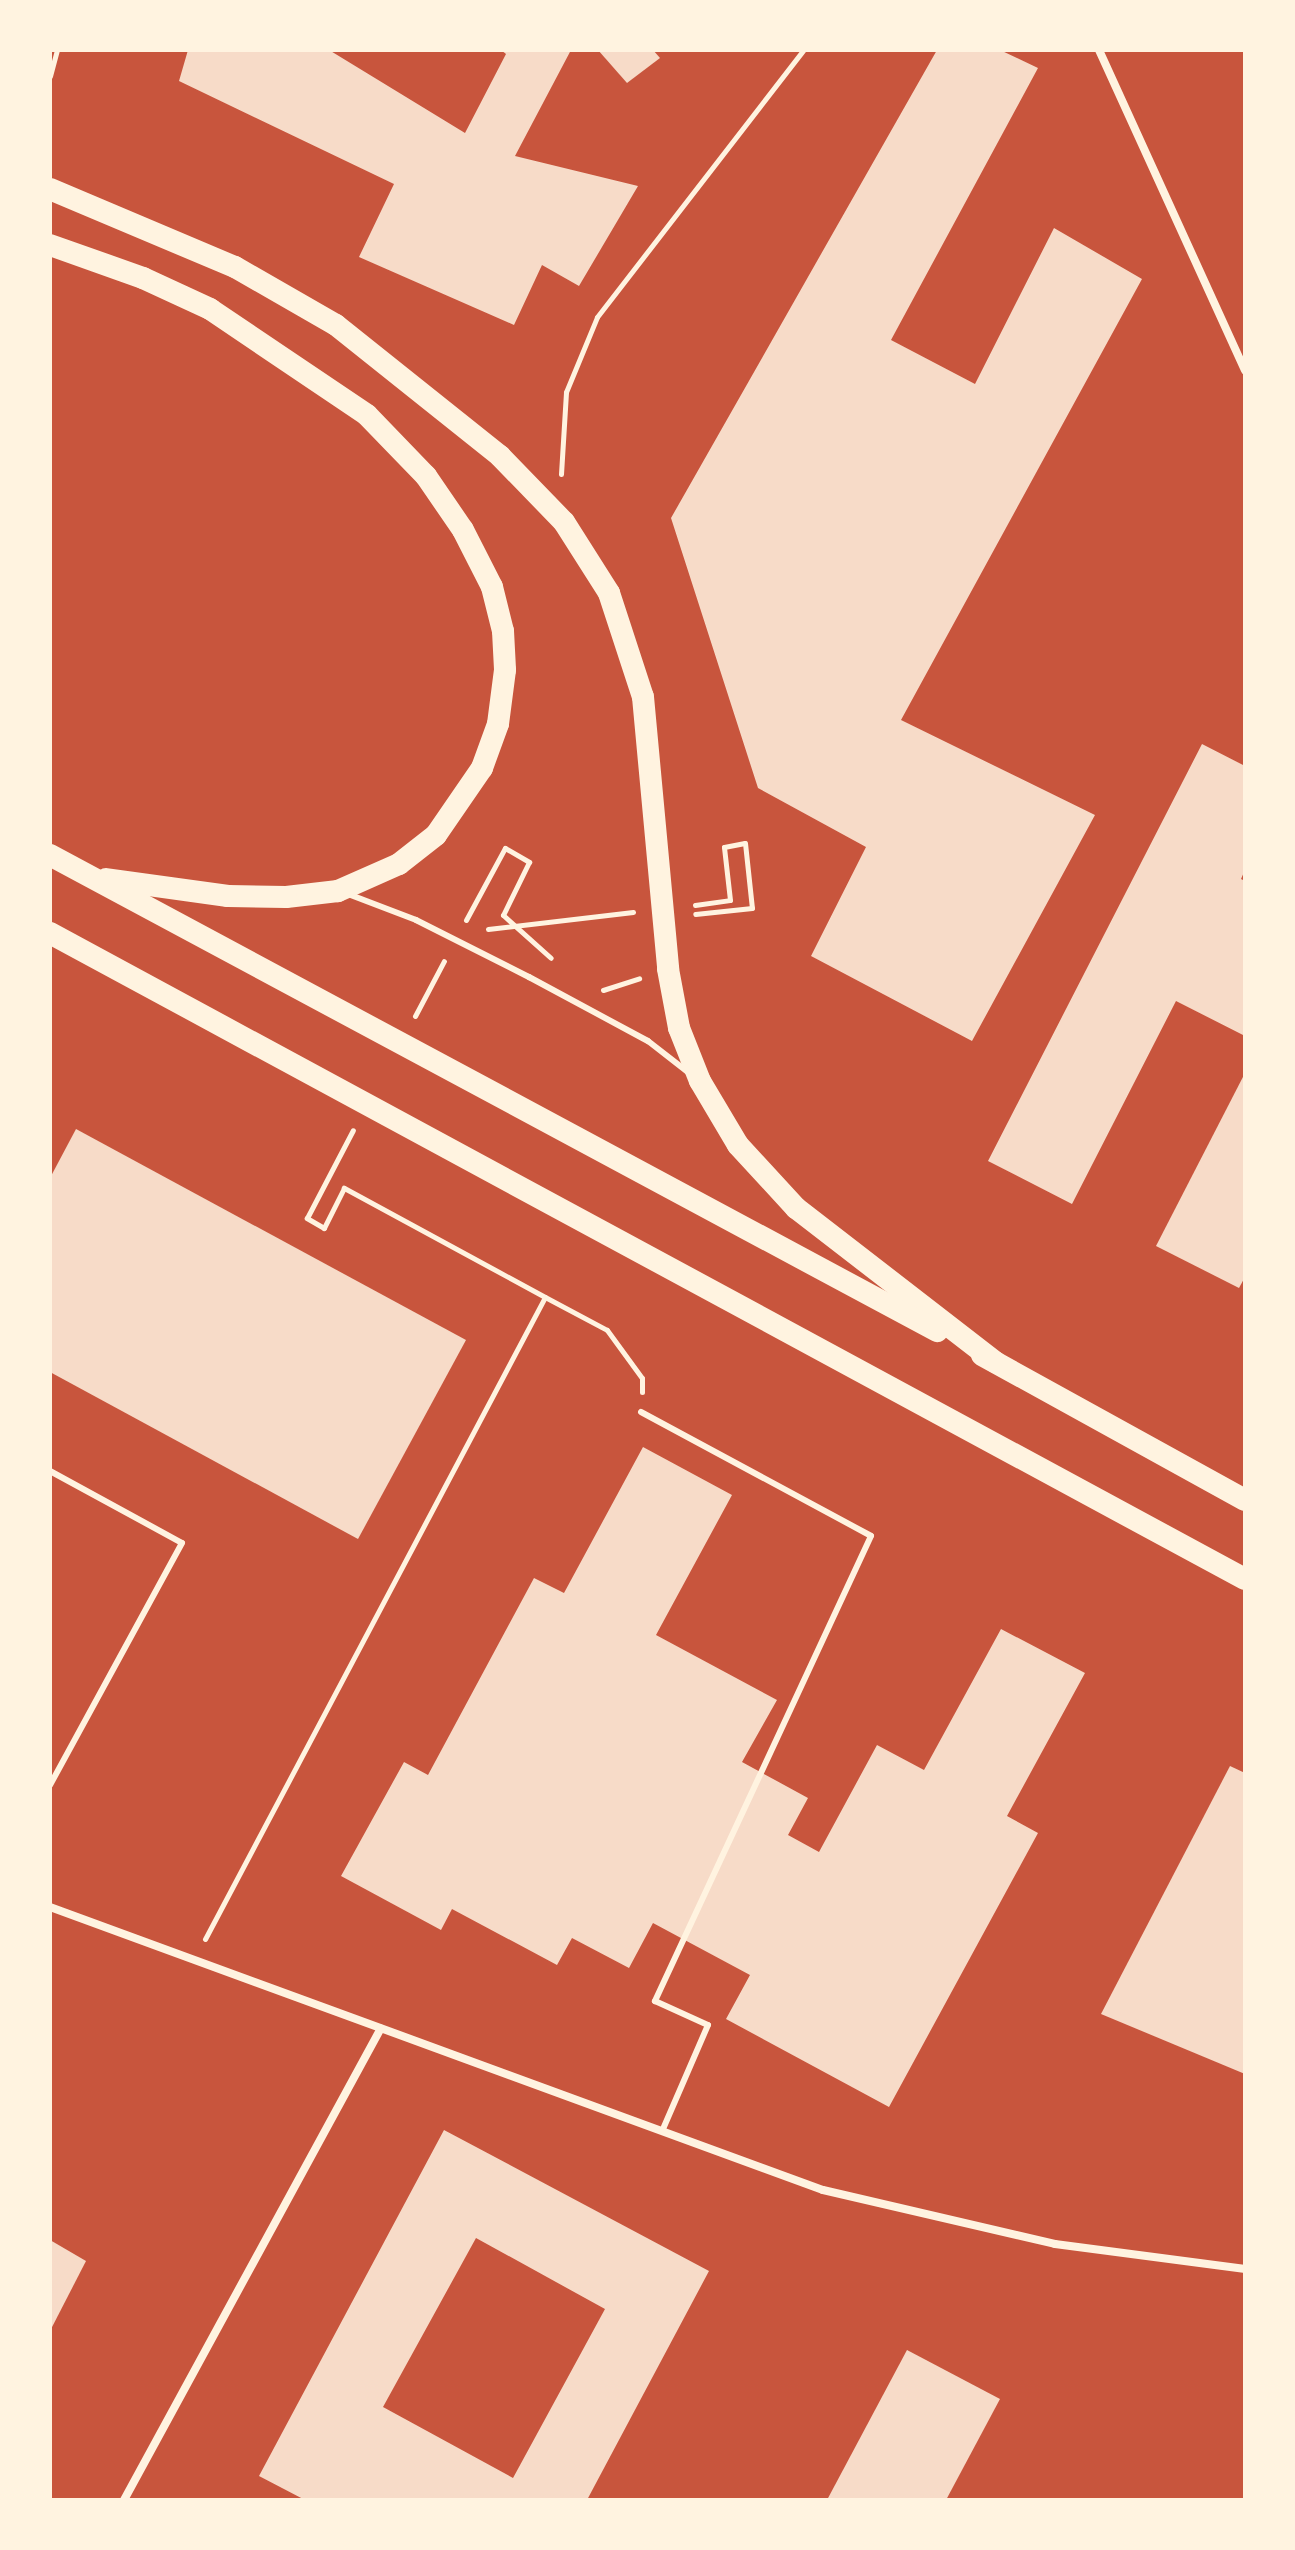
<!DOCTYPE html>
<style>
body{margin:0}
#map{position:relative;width:1295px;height:2550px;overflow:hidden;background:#c8553d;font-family:"Nunito Sans",sans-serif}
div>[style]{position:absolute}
.building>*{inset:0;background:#f7dbc8}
.path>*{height:5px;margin:-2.5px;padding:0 2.5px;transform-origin:2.5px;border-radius:2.5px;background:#fff3e0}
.service>*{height:6px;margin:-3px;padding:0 3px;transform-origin:3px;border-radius:3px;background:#fff3e0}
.minor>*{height:8px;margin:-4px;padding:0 4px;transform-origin:4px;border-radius:4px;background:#fff3e0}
.trunk>*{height:22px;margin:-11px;padding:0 11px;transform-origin:11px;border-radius:11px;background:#fff3e0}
span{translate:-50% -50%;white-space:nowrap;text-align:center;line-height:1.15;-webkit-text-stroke:7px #fff3e0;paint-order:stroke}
.frame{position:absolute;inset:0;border:52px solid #fff3e0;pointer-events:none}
</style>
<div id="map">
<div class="building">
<div style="clip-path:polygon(188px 50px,329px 50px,465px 133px,506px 54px,501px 50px,571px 50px,515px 156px,638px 186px,579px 286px,542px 265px,514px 325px,359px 257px,394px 184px,179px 81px)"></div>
<div style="clip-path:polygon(598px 50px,653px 50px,660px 58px,627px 83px)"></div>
<div style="clip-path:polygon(937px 50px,1000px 50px,1038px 68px,891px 340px,975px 384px,1054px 228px,1142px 279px,901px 720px,1095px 815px,972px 1041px,811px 956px,866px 847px,758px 788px,671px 518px)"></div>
<div style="clip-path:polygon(1202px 744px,1245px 766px,1245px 870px,1241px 879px,1245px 881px,1245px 1036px,1176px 1001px,1072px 1204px,988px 1161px)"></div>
<div style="clip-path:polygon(1245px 1073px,1245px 1277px,1239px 1288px,1156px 1246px)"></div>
<div style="clip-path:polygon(76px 1129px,466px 1340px,358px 1539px,50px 1372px,50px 1178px)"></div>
<div style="clip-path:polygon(643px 1447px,732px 1495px,656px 1635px,777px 1700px,742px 1762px,808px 1798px,788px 1835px,819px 1852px,877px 1745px,924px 1770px,1001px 1629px,1085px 1673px,1007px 1816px,1038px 1833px,889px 2107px,726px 2019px,750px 1975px,653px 1923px,629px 1968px,572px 1938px,557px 1965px,452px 1909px,441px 1930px,341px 1876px,404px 1762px,428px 1775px,534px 1578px,564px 1593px)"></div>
<div style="clip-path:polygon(1230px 1766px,1245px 1773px,1245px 2074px,1101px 2014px)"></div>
<div style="clip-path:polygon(evenodd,444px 2130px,709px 2271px,587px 2500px,305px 2500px,259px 2476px,444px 2130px,476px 2238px,605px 2309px,513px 2478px,383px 2407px,476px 2238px)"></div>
<div style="clip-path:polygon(50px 2240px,86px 2261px,50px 2331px)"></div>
<div style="clip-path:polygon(907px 2350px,1000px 2399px,946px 2500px,827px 2500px)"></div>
</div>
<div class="path">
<div style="left:50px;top:76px;width:27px;rotate:-75deg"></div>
<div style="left:561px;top:474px;width:82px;rotate:-86.5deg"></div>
<div style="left:566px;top:392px;width:81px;rotate:-67.5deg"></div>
<div style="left:597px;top:317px;width:337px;rotate:-52.3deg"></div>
<div style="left:695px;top:905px;width:35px;rotate:-8deg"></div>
<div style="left:730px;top:900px;width:53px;rotate:-96.5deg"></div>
<div style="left:724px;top:847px;width:21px;rotate:-11deg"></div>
<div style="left:745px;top:843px;width:65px;rotate:83.9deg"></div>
<div style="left:752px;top:908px;width:57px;rotate:174deg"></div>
<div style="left:466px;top:920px;width:82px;rotate:-61.6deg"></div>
<div style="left:505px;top:848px;width:28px;rotate:30deg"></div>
<div style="left:529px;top:862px;width:59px;rotate:116.1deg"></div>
<div style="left:503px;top:915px;width:64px;rotate:41.9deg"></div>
<div style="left:488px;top:929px;width:146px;rotate:-6.7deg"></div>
<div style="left:603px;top:990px;width:38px;rotate:-18deg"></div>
<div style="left:415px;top:1016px;width:62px;rotate:-62.2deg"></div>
<div style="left:545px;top:1297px;width:70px;rotate:28deg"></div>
<div style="left:607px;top:1330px;width:59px;rotate:53.9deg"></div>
<div style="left:642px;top:1378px;width:14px;rotate:90deg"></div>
<div style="left:205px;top:1939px;width:726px;rotate:-62.09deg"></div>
<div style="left:545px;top:1297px;width:229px;rotate:-151.5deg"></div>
<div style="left:344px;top:1188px;width:45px;rotate:116.6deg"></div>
<div style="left:324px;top:1228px;width:20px;rotate:-150deg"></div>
<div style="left:307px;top:1218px;width:99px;rotate:-62.4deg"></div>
</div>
<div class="service">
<div style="left:348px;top:894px;width:73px;rotate:20.9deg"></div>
<div style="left:416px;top:920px;width:127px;rotate:26.8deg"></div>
<div style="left:529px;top:977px;width:135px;rotate:28.3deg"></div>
<div style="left:648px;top:1041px;width:51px;rotate:37.8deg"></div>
<div style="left:641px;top:1412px;width:261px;rotate:28.3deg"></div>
<div style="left:871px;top:1536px;width:513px;rotate:114.92deg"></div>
<div style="left:655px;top:2001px;width:58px;rotate:24.4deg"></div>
<div style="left:708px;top:2025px;width:113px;rotate:113.4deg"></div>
<div style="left:50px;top:1471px;width:150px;rotate:28.6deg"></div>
<div style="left:182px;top:1543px;width:276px;rotate:118.6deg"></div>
</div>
<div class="minor">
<div style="left:1099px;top:50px;width:352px;rotate:65.5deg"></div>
<div style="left:50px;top:1907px;width:823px;rotate:20.11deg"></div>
<div style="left:823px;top:2190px;width:238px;rotate:13.1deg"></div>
<div style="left:1055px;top:2244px;width:192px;rotate:7.5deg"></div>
<div style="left:124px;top:2500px;width:537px;rotate:-61.43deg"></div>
</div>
<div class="trunk">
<div style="left:50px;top:189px;width:201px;rotate:22.9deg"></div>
<div style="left:235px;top:267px;width:116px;rotate:29.9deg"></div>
<div style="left:336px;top:325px;width:210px;rotate:38.6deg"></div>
<div style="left:500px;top:456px;width:92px;rotate:45.9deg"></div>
<div style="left:564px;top:522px;width:84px;rotate:57.6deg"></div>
<div style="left:609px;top:593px;width:109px;rotate:71.9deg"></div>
<div style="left:643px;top:697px;width:273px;rotate:84.7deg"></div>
<div style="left:668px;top:969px;width:60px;rotate:79.4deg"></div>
<div style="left:679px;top:1028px;width:57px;rotate:68.4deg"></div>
<div style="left:700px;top:1081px;width:74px;rotate:59.3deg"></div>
<div style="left:738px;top:1145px;width:86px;rotate:47.4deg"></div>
<div style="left:796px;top:1208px;width:252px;rotate:37.7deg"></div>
<div style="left:50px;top:245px;width:99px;rotate:19.5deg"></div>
<div style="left:143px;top:278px;width:74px;rotate:24.8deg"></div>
<div style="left:210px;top:309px;width:189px;rotate:34deg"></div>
<div style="left:367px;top:415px;width:85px;rotate:46deg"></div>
<div style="left:426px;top:476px;width:65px;rotate:55.6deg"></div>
<div style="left:463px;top:530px;width:64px;rotate:63deg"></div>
<div style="left:492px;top:587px;width:45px;rotate:76deg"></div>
<div style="left:503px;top:631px;width:39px;rotate:87deg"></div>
<div style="left:505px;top:670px;width:54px;rotate:97.4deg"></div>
<div style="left:498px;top:724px;width:47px;rotate:110deg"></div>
<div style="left:482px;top:768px;width:81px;rotate:124.5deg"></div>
<div style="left:436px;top:835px;width:47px;rotate:141.9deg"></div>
<div style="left:399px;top:864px;width:67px;rotate:156.1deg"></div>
<div style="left:338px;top:891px;width:52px;rotate:173.4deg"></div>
<div style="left:286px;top:897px;width:58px;rotate:-179deg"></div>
<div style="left:228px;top:896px;width:123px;rotate:-172.1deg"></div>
<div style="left:50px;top:855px;width:1007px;rotate:28.22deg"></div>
<div style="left:50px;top:933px;width:1358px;rotate:28.4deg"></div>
<div style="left:982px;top:1355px;width:300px;rotate:28.9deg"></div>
</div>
<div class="frame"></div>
</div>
